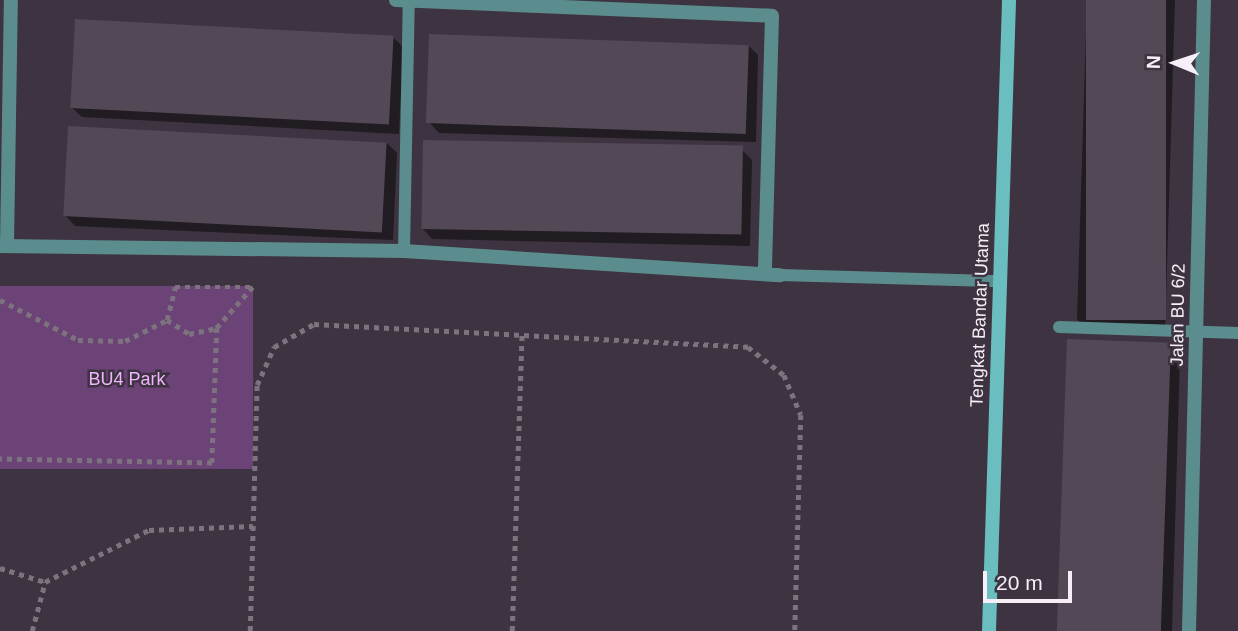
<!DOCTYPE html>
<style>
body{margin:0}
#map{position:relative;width:1238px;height:631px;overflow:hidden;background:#3e3340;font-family:Helvetica,sans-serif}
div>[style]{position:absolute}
.green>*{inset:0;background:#6c4376;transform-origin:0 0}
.shadow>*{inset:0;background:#0007}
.building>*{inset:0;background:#534856;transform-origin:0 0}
.path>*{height:4.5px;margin-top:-2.25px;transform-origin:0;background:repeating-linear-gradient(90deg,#7d737f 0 5px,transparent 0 10px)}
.lane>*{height:12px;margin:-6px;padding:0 6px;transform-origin:6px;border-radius:6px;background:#5b8d8e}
.street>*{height:14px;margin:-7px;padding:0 7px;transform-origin:7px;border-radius:7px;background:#5b8d8e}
.secondary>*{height:14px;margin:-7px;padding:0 7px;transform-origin:7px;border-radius:7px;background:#6abec0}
span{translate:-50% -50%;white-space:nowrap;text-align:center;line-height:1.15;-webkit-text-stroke:5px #3e3340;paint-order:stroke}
.street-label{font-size:18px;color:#f6eff8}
.park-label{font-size:18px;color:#f0b3fe}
.north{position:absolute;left:1140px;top:28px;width:70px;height:70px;-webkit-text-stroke:5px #3e3340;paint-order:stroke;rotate:272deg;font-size:19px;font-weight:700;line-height:28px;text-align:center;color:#f6eff8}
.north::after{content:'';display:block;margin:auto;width:24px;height:32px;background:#f6eff8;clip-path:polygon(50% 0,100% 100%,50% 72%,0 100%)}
.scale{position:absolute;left:983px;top:571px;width:89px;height:32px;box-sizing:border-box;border:4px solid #f6eff8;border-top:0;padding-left:9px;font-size:21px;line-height:24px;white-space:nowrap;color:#f6eff8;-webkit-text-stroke:5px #3e3340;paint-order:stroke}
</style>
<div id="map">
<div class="green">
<div style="left:0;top:286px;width:253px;height:183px"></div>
</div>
<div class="shadow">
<div style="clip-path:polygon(1087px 0,1175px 0,1165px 332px,1087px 330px,1077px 319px)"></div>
<div style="clip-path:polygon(393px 37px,403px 47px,399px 134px,82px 117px,71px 107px)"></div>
<div style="clip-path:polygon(748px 45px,758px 55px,756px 142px,439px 133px,429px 122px)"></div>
<div style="clip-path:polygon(387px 143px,397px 153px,393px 240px,75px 226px,65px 215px)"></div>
<div style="clip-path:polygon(742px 150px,752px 160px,750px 246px,432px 239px,422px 228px)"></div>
<div style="clip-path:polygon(1170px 344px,1180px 354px,1172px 631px,1060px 631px)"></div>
</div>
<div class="building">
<div style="left:1086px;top:0;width:80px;height:320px"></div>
<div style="left:75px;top:19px;width:319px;height:89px;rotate:3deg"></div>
<div style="left:429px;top:34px;width:320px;height:89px;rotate:2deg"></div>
<div style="left:68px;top:126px;width:319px;height:90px;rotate:3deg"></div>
<div style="left:423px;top:140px;width:320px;height:89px;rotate:1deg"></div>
<div style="left:1067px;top:339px;width:104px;height:292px;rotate:2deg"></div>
</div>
<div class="path">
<div style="left:0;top:300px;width:88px;rotate:27.1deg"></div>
<div style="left:78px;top:340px;width:47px;rotate:1.2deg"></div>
<div style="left:125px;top:341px;width:47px;rotate:-26.6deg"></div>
<div style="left:167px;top:320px;width:34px;rotate:-76deg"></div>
<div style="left:175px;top:287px;width:78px"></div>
<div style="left:253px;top:287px;width:55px;rotate:131.3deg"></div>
<div style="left:217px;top:328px;width:135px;rotate:92.1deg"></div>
<div style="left:212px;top:463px;width:212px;rotate:-178.9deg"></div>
<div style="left:167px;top:320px;width:26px;rotate:32deg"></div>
<div style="left:189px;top:334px;width:29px;rotate:-12deg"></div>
<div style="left:0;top:568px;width:47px;rotate:17.3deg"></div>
<div style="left:32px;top:631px;width:51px;rotate:-75.1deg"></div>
<div style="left:45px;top:582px;width:116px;rotate:-26.6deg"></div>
<div style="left:149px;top:530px;width:104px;rotate:-2.2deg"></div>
<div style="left:250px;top:631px;width:246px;rotate:-88.4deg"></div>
<div style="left:257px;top:385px;width:42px;rotate:-65.9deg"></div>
<div style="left:274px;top:347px;width:46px;rotate:-29.9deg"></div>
<div style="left:314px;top:324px;width:435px;rotate:3deg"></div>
<div style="left:748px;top:347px;width:46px;rotate:37.9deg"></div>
<div style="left:784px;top:375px;width:43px;rotate:67deg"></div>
<div style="left:801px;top:415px;width:216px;rotate:91.6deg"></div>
<div style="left:512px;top:631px;width:296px;rotate:-88.1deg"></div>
</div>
<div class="lane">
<div style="left:404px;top:251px;width:250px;rotate:-88.9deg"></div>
<div style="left:780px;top:275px;width:220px;rotate:1.6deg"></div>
<div style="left:1059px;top:327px;width:179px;rotate:1.9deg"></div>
</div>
<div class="street">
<div style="left:396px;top:0;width:376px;rotate:2.4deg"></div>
<div style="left:772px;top:16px;width:258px;rotate:91.6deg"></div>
<div style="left:0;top:246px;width:404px;rotate:0.7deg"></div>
<div style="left:404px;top:251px;width:377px;rotate:3.7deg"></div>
<div style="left:7px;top:246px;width:246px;rotate:-89.1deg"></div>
<div style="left:1189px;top:631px;width:631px;rotate:-88.64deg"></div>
</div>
<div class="secondary">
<div style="left:989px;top:631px;width:631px;rotate:-88.18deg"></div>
</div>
<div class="street-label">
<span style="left:980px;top:315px;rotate:-88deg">Tengkat Bandar Utama</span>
<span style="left:1178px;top:315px;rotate:-89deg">Jalan BU 6/2</span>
</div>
<div class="park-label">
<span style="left:127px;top:379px">BU4 Park</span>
</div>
<div class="north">N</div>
<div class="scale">20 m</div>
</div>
